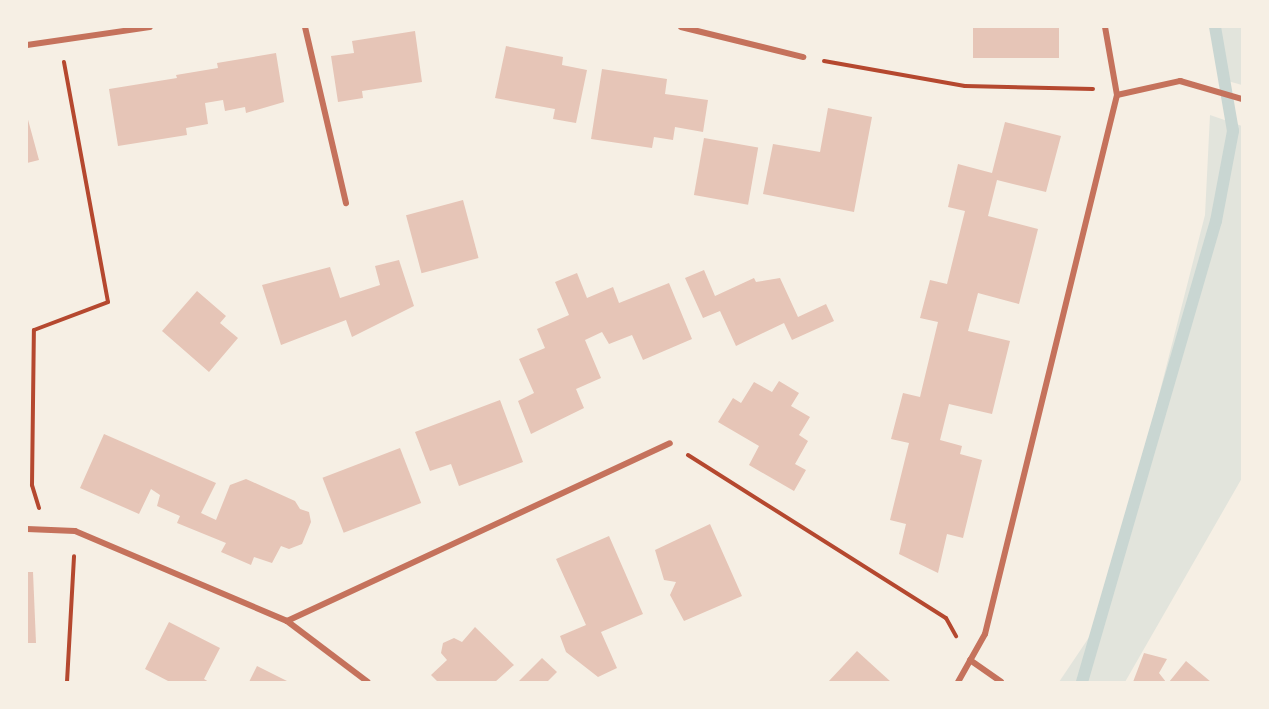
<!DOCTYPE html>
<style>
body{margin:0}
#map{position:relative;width:1269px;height:709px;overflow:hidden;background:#f6efe4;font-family:Lora,serif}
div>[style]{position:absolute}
.green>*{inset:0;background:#e2e4dc}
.stream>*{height:12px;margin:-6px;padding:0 6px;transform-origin:6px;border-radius:6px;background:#c9d6d2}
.building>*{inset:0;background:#e6c5b7;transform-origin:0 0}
.path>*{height:4px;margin:-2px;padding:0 2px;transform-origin:2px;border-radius:2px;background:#b5482f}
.minor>*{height:6px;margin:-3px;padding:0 3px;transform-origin:3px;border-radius:3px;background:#c5725c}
span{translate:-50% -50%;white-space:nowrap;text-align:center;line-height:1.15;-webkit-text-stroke:4.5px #f6efe4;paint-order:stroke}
.frame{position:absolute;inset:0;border:28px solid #f6efe4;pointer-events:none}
</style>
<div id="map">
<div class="green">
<div style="clip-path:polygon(1211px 27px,1242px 27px,1242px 85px,1221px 79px)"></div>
<div style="clip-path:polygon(1210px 115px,1242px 126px,1242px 478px,1125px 682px,1059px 682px,1102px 618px,1205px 215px)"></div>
</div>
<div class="stream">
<div style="left:1082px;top:682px;width:480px;rotate:-73.8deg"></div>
<div style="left:1216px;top:221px;width:92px;rotate:-79.3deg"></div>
<div style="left:1233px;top:131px;width:106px;rotate:-99.8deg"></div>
</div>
<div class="building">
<div style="left:973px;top:27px;width:86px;height:31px"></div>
<div style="clip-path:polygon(415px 31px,422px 82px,362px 91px,363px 98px,338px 102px,331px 56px,354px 53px,352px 41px)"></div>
<div style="clip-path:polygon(506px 46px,563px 57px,562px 65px,587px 70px,576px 123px,553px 119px,555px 109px,495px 98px)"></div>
<div style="clip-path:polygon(276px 53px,284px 102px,246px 113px,245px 107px,225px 111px,223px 100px,205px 103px,208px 124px,186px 128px,187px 135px,118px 146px,109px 89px,177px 78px,176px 75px,218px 68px,217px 63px)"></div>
<div style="clip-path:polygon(602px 69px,667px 79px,665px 94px,708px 100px,703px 132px,675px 127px,673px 140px,654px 137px,652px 148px,591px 139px)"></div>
<div style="clip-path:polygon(828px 108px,872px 117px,854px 212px,763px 194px,773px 144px,820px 152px)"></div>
<div style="clip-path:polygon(27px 116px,39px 160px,27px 163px)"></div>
<div style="clip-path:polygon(1005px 122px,1061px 136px,1046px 192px,997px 180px,988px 216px,1038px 229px,1019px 304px,978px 293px,968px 331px,1010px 341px,992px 414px,949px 404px,940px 440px,962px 446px,960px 454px,982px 460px,963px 538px,947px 534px,938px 573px,899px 554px,906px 524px,890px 520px,909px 443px,891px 439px,903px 393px,920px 397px,938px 322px,920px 318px,930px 280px,947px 284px,965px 211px,948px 207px,958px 164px,992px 173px)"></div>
<div style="left:704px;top:138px;width:55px;height:58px;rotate:10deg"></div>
<div style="left:463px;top:200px;width:60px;height:59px;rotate:75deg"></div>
<div style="clip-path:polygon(399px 260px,414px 306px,352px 337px,346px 320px,281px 345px,262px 285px,330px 267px,340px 298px,380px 285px,375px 266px)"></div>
<div style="clip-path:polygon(704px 270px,715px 296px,754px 278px,756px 282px,780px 278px,798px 317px,826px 304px,834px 321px,792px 340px,784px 323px,736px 346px,720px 311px,703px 318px,685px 278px)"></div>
<div style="clip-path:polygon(577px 273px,587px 298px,613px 287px,619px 303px,669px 283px,692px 339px,643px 360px,632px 335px,609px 344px,602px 332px,585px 340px,601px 378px,576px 389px,584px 408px,531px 434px,518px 401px,534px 393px,519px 359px,545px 348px,537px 329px,569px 315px,555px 282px)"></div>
<div style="clip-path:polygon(197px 291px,226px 316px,220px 323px,238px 338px,209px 372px,162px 331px)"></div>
<div style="clip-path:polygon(779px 381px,799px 393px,791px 406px,810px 417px,799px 435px,808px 441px,795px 464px,806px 470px,794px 491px,749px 465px,759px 446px,718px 422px,733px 398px,741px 403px,754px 382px,772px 392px)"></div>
<div style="clip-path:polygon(500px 400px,523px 462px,459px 486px,451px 464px,430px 471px,415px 432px)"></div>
<div style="clip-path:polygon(104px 434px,216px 483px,201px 513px,216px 520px,230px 485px,246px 479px,295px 501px,300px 509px,309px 512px,311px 522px,302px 544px,289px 549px,281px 546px,272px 563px,254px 557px,251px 565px,221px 552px,226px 543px,177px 523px,180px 516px,157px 506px,160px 495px,151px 489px,139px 514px,80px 488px)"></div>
<div style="left:400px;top:448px;width:59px;height:83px;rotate:69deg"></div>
<div style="clip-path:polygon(710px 524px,742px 596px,684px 621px,670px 595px,676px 582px,664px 580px,655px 550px)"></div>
<div style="clip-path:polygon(609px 536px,643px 614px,601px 632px,617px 668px,598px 677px,566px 652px,560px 636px,586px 625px,556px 559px)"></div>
<div style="clip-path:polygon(27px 572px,33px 572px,36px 643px,27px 643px)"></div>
<div style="clip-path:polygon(169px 622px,220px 648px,204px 679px,209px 682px,170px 682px,145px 669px)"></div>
<div style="clip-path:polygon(475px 627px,514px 665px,495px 682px,438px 682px,431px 675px,447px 660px,441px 653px,443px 643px,454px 638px,462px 642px)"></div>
<div style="clip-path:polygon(857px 651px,891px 682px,828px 682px)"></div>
<div style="clip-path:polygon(1144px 653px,1167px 659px,1159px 673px,1166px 682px,1133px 682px)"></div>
<div style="clip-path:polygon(542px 658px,557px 672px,547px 682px,518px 682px)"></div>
<div style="clip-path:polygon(1186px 661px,1211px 682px,1169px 682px)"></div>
<div style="clip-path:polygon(257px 666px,289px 682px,249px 682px)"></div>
</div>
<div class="path">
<div style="left:824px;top:61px;width:143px;rotate:10.1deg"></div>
<div style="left:965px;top:86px;width:128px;rotate:1.3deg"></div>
<div style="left:688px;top:455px;width:305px;rotate:32.3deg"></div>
<div style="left:946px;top:618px;width:21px;rotate:61deg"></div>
<div style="left:39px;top:508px;width:24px;rotate:-107deg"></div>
<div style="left:32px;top:485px;width:155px;rotate:-89.3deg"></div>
<div style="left:34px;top:330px;width:79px;rotate:-20.7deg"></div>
<div style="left:108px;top:302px;width:244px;rotate:-100.4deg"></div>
<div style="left:67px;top:682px;width:126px;rotate:-86.8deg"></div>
</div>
<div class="minor">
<div style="left:305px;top:27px;width:181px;rotate:76.9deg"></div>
<div style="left:681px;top:27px;width:126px;rotate:13.8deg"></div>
<div style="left:27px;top:45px;width:124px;rotate:-8.3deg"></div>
<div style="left:1117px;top:95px;width:65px;rotate:-12.5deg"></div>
<div style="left:1180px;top:81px;width:65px;rotate:16.2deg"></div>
<div style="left:27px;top:529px;width:48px;rotate:2.4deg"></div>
<div style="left:75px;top:531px;width:230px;rotate:23deg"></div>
<div style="left:287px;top:621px;width:101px;rotate:37deg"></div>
<div style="left:287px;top:621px;width:422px;rotate:-24.9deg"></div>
<div style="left:970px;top:660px;width:38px;rotate:35deg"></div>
<div style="left:958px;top:682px;width:55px;rotate:-60.6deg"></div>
<div style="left:985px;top:634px;width:555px;rotate:-76.24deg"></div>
<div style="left:1117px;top:95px;width:69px;rotate:-100deg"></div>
</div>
<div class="frame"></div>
</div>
